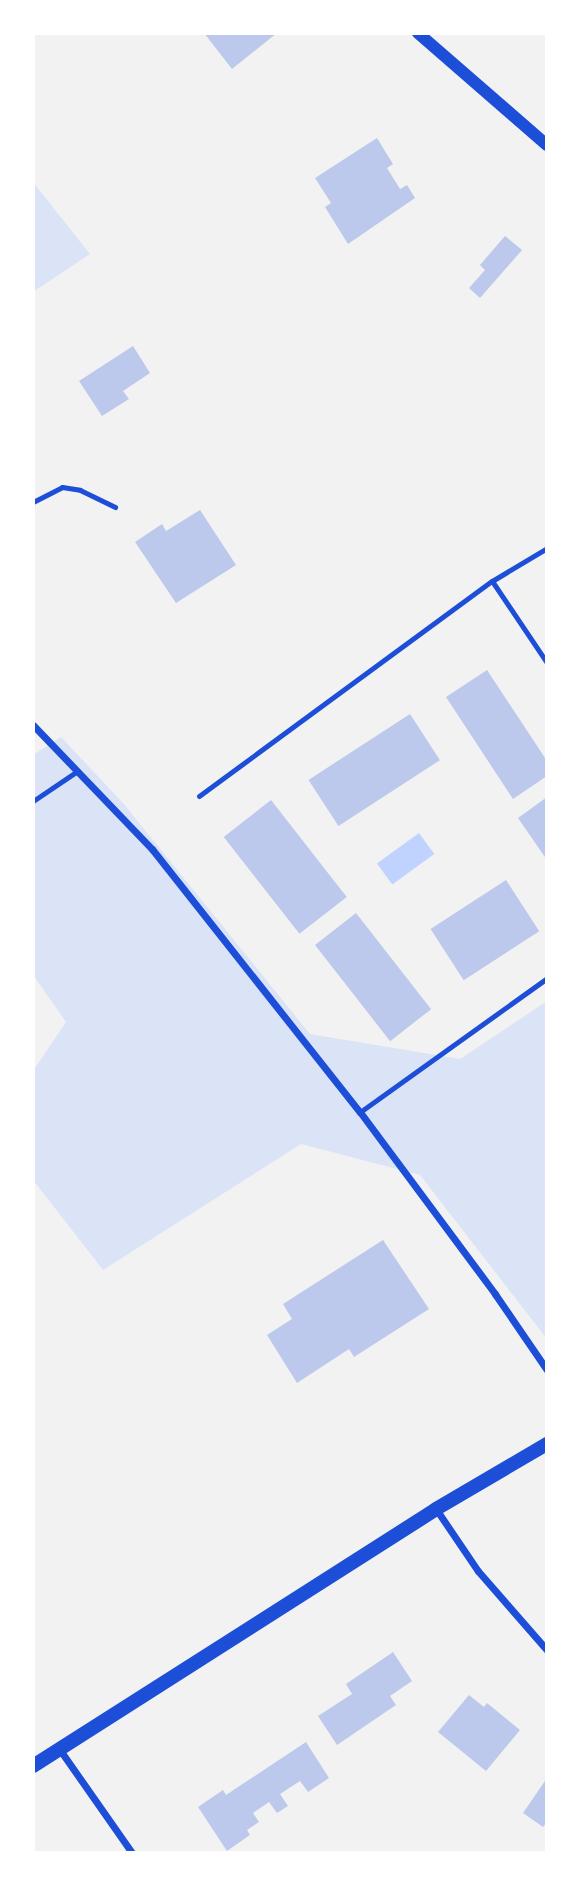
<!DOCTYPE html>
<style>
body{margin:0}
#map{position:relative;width:580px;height:1886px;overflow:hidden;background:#f2f2f2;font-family:Quicksand,sans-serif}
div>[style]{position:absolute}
.green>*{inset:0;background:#dbe4f7}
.water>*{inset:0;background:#bfd3fe;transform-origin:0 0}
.building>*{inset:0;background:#bdc9ec;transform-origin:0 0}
.service>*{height:5px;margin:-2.5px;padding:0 2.5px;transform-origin:2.5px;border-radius:2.5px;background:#1d4ed8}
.minor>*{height:7px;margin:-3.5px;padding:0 3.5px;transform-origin:3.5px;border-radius:3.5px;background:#1d4ed8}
.tertiary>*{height:12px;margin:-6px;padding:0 6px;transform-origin:6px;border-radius:6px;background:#1d4ed8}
.secondary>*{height:14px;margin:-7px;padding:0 7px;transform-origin:7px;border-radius:7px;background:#1d4ed8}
span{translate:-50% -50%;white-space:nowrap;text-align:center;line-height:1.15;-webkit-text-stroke:7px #fff;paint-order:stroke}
.frame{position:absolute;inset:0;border:35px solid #fff;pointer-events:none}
</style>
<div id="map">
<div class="green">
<div style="clip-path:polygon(33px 182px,90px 254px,33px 292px)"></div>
<div style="clip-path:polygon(61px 737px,123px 803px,310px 1034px,460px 1059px,547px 1001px,547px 1339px,420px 1175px,301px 1144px,103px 1270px,33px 1180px,33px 1071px,66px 1022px,33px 975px,33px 755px)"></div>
</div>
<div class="water">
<div style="left:419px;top:833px;width:26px;height:52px;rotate:54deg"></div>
</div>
<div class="building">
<div style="clip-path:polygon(204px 33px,277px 33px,232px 69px)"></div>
<div style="clip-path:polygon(377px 138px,393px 164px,387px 168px,400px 189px,407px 185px,415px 198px,348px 244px,325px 207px,331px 203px,315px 178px)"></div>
<div style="clip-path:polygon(505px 236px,522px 250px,480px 298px,469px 288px,485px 270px,480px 265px)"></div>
<div style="clip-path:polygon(133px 346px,150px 373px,123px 391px,129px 399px,102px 416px,79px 381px)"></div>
<div style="clip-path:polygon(200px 510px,236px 565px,176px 603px,135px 542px,162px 524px,166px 531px)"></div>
<div style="clip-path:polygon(487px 670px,547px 761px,547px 776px,513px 799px,446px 697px)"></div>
<div style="left:410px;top:714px;width:55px;height:121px;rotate:57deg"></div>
<div style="clip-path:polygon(547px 797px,547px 860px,518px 818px)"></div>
<div style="left:271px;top:800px;width:123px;height:60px;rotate:52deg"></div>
<div style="left:506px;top:880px;width:61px;height:90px;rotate:57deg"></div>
<div style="left:356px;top:913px;width:122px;height:52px;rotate:52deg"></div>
<div style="clip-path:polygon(383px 1240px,429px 1309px,354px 1357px,349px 1349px,297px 1383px,267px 1335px,292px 1319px,283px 1304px)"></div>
<div style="clip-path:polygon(393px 1652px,412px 1681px,390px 1696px,396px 1705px,337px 1745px,318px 1716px,352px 1694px,346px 1684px)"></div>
<div style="clip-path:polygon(469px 1695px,484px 1707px,487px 1703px,520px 1730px,486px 1771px,438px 1732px)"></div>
<div style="clip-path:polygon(306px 1742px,329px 1778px,308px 1792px,300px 1781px,280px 1794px,288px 1806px,277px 1813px,269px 1802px,253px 1813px,259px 1822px,247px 1830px,250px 1835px,227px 1851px,198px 1807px,223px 1790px,226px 1795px)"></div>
<div style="clip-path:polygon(547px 1778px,547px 1822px,543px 1827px,523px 1813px)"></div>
</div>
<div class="service">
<div style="left:33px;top:502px;width:33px;rotate:-27deg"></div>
<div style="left:62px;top:487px;width:18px;rotate:9deg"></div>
<div style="left:80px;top:490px;width:39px;rotate:26deg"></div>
<div style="left:492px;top:581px;width:64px;rotate:-31deg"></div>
<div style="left:199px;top:796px;width:363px;rotate:-36.3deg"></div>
<div style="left:492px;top:581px;width:99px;rotate:56.1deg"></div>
<div style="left:33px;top:801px;width:52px;rotate:-34deg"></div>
<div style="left:360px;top:1112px;width:230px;rotate:-35.6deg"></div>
</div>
<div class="minor">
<div style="left:33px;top:725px;width:172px;rotate:46.2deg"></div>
<div style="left:152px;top:849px;width:335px;rotate:51.7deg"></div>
<div style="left:360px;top:1112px;width:227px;rotate:53.4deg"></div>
<div style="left:495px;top:1294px;width:92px;rotate:55.6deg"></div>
<div style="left:436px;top:1509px;width:75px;rotate:55.9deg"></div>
<div style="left:478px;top:1571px;width:105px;rotate:48.9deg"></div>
<div style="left:60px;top:1750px;width:126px;rotate:55deg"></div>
</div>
<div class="tertiary">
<div style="left:418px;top:33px;width:171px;rotate:41deg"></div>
</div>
<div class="secondary">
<div style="left:33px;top:1766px;width:478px;rotate:-32.5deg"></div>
<div style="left:436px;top:1509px;width:129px;rotate:-30.4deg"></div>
</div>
<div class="frame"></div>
</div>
